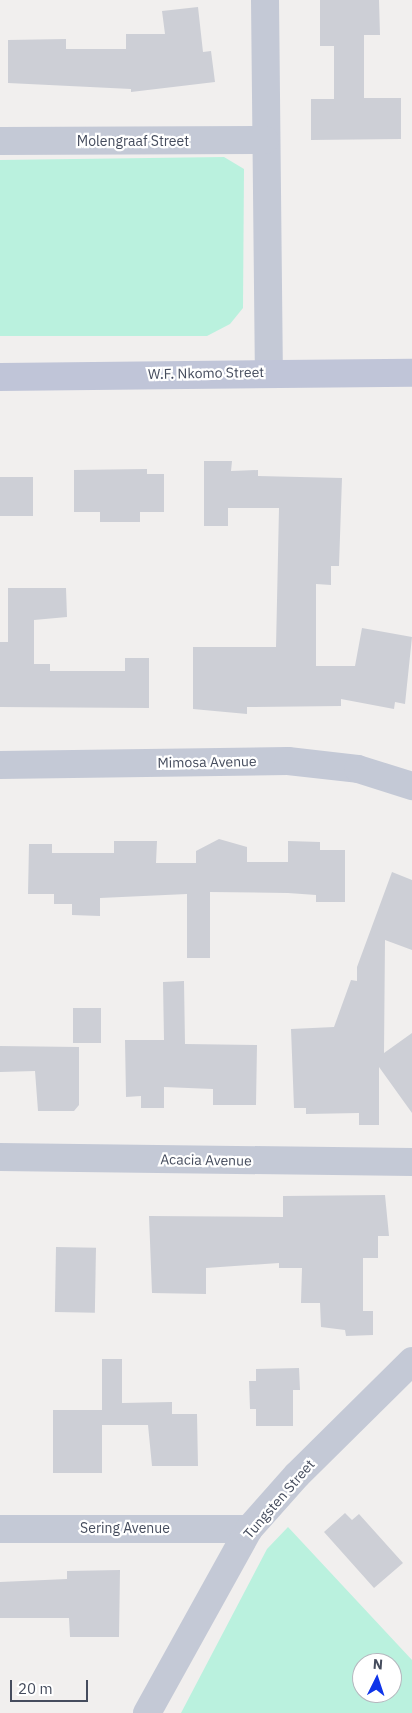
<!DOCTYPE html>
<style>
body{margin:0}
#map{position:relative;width:412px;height:1713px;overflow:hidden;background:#f1efee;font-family:"IBM Plex Sans",sans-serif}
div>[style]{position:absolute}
.green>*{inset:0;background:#baf1de}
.building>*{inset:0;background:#cdcfd6;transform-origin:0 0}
.street>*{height:28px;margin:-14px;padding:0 14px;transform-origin:14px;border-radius:14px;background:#c4c9d6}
.secondary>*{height:28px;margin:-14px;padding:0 14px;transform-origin:14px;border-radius:14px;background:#c0c5d8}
span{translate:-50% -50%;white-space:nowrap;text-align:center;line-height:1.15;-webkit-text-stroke:4.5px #fff;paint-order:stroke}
.street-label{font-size:14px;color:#454c5d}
.north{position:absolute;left:352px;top:1653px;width:50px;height:50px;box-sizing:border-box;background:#fff;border:1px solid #b5b7be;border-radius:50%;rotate:4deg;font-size:14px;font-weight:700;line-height:20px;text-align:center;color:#454c5d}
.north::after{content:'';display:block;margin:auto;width:18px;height:22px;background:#1035e9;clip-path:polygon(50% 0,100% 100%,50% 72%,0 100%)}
.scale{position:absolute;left:10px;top:1680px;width:78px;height:22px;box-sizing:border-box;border:2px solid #454c5d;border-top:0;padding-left:6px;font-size:15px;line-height:18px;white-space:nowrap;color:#454c5d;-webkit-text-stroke:4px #fff;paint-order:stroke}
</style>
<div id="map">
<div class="green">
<div style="clip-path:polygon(224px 157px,244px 169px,243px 308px,230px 324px,207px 336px,0 336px,0 160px)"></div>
<div style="clip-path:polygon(evenodd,288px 1527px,412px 1660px,412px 1713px,181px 1713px,267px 1549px,288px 1527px,362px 1663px,392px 1663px,392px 1693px,362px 1693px,362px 1663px)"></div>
</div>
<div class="building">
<div style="clip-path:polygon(320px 0,379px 0,380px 35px,364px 35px,364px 98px,401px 98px,401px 139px,311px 140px,311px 99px,334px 99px,334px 46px,320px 46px)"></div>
<div style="clip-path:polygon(198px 7px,203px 52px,211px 51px,215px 82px,131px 92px,131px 89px,8px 83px,8px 40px,66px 39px,66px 49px,126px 49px,126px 34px,165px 34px,162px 11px)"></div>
<div style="clip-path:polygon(204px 461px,232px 461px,231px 471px,258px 470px,258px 476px,342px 478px,339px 566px,331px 566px,331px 585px,316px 584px,316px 666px,355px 666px,362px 628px,412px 637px,405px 704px,395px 702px,394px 709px,341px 699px,341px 706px,247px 707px,247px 714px,193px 709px,193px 647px,276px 647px,279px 508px,228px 508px,228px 526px,204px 526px)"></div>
<div style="clip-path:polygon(147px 469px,147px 474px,164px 474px,164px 512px,140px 512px,140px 522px,100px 522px,100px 512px,74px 512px,74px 470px)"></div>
<div style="left:0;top:477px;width:33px;height:39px"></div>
<div style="clip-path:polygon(8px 588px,66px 588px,67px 617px,34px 620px,34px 664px,50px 664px,50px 671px,125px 671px,125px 658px,149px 658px,149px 708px,0 707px,0 642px,8px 642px)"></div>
<div style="clip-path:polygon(219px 839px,247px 847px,247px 862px,288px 862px,288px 841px,320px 842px,320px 850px,345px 850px,345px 902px,316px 902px,316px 895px,288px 893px,210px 892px,210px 958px,187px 958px,187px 894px,100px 898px,100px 916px,72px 915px,72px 904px,54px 904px,54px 894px,28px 894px,29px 844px,52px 844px,52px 853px,114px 853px,114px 841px,157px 841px,156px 863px,196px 863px,196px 851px)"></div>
<div style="clip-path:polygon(392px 872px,412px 880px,412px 950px,385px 940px,384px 1053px,412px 1033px,412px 1113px,379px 1067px,379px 1125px,359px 1125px,359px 1113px,306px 1114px,306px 1108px,294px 1108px,291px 1029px,334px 1027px,351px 980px,357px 981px,357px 967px)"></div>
<div style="clip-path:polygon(184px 981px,185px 1044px,257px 1045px,256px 1105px,213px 1105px,213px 1089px,164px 1087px,164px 1108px,141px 1108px,141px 1096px,126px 1097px,125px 1040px,164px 1040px,163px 982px)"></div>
<div style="left:73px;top:1008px;width:28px;height:35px"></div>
<div style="clip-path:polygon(0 1046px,79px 1047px,79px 1105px,74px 1111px,38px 1111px,35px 1071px,0 1072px)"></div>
<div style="clip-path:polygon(385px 1195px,389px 1236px,378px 1236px,378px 1258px,363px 1258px,363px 1311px,373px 1311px,373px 1335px,346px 1336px,345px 1330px,321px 1327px,320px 1303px,301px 1303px,302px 1268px,279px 1268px,279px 1263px,206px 1268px,206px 1294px,152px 1293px,149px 1216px,283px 1217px,283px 1196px)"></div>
<div style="left:56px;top:1247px;width:40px;height:65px;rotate:1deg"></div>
<div style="clip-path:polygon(102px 1359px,122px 1359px,122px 1403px,172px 1402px,172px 1414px,197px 1414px,198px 1466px,152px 1466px,148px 1425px,102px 1425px,102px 1473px,53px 1473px,53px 1410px,102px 1410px)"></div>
<div style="clip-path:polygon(299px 1368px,300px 1390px,293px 1390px,293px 1426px,256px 1426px,256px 1409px,250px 1409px,249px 1381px,256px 1381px,256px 1369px)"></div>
<div style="clip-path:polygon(345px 1513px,352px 1520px,359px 1514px,403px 1563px,374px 1588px,324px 1532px)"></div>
<div style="clip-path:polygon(120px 1570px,119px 1637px,70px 1637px,69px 1618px,0 1618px,0 1582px,67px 1579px,67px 1571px)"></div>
</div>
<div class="street">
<div style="left:265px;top:0;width:371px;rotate:89.4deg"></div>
<div style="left:0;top:141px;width:265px;rotate:-0.2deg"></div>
<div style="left:0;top:765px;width:288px;rotate:-0.8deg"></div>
<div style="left:288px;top:761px;width:70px;rotate:6.5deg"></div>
<div style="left:358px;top:769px;width:57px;rotate:17.5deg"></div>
<div style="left:0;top:1157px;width:412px;rotate:0.7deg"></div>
<div style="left:0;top:1529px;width:249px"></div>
<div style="left:147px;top:1713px;width:210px;rotate:-61deg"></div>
<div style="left:249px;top:1529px;width:72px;rotate:-48.4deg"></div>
<div style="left:297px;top:1475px;width:162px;rotate:-44.7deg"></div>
</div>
<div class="secondary">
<div style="left:0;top:377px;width:412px;rotate:-0.6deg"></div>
</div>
<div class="street-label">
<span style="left:133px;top:141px">Molengraaf Street</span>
<span style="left:206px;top:373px;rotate:-1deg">W.F. Nkomo Street</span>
<span style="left:207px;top:762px;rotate:-1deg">Mimosa Avenue</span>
<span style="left:206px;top:1160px;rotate:1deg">Acacia Avenue</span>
<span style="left:279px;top:1499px;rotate:-49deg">Tungsten Street</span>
<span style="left:125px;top:1528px">Sering Avenue</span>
</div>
<div class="north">N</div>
<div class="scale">20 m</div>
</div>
